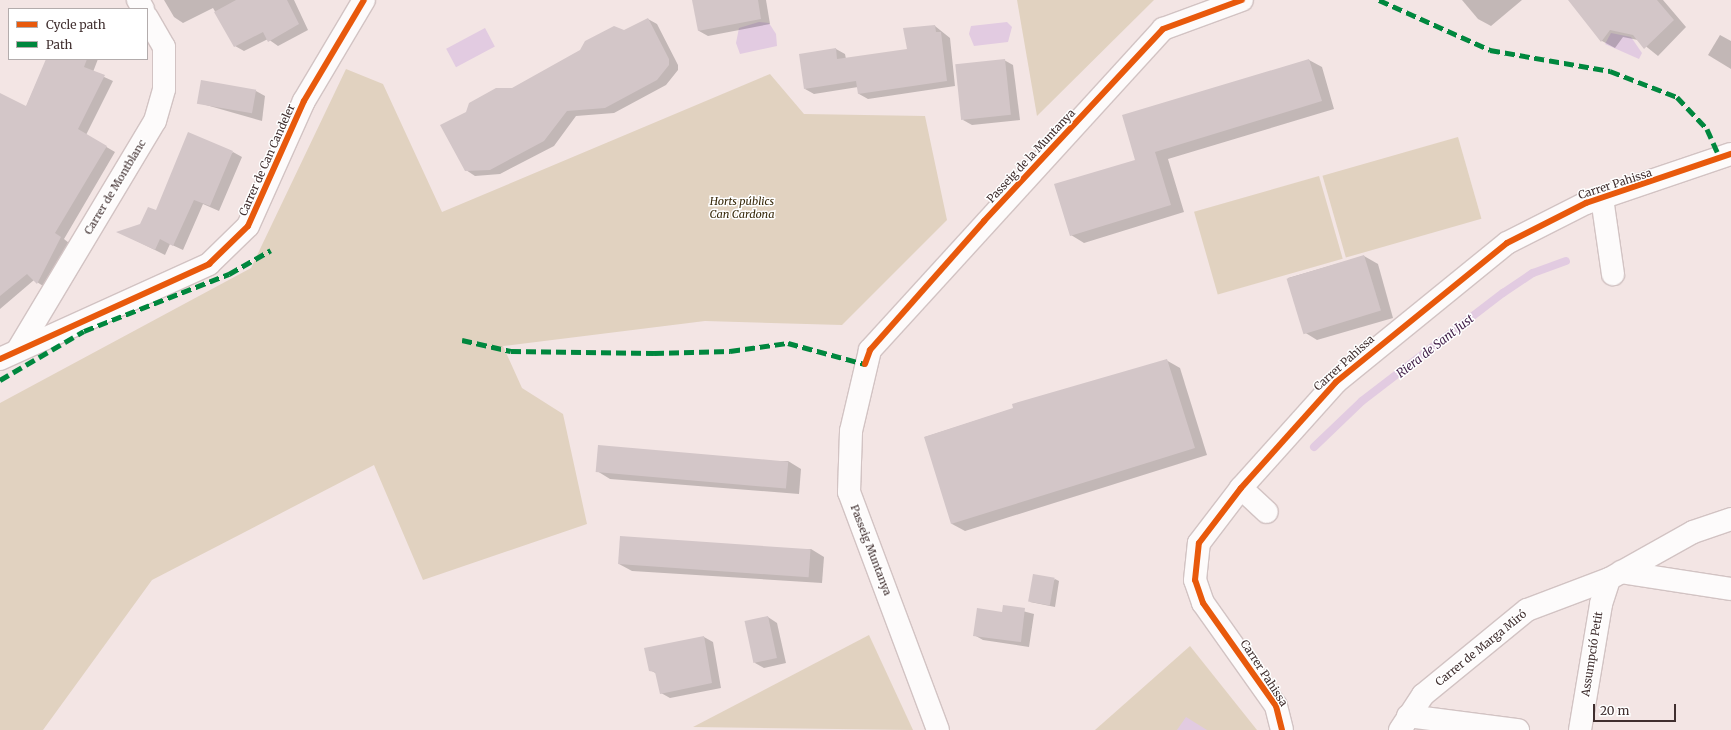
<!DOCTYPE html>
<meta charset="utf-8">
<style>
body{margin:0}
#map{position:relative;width:1731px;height:730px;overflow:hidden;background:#f3e5e4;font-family:Merriweather,serif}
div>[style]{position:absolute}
.green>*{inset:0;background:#e1d2c0;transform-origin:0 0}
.water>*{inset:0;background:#e2cbe1;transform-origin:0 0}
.shadow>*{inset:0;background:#0003}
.stream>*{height:8px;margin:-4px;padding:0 4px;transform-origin:4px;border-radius:4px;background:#e2cbe1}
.building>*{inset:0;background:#d3c6c8;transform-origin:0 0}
.roads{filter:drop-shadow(1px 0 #d2c3c3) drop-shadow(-1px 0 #d2c3c3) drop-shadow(0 1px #d2c3c3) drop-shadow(0 -1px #d2c3c3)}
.street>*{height:22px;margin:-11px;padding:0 11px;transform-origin:11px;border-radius:11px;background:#fdfbfb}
.quiet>*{height:5px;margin-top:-2.5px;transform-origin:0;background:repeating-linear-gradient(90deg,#00873e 0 10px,transparent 0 15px)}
.cycleway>*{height:6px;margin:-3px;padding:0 3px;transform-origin:3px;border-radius:3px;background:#e8590c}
span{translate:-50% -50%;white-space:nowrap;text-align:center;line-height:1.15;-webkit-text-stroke:3px #fff;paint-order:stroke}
.street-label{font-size:11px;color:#402f2f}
.park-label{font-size:11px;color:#38290a;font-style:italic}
.water-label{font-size:12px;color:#401e48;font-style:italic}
.legend{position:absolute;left:8px;top:8px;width:140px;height:52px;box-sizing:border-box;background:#fff;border:1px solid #b3acac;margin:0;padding:5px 7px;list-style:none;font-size:12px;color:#402f2f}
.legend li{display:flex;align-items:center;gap:8px;height:20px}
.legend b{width:20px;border:1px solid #b3acac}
.scale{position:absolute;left:1593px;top:704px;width:83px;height:18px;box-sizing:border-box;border:2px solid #402f2f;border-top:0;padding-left:5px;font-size:12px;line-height:14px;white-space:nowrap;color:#402f2f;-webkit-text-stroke:3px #fff;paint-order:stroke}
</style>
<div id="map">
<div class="green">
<div style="clip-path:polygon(1017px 0,1154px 0,1037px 116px)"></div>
<div style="clip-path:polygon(346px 69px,383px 84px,442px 212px,770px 74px,804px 114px,925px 116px,947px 220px,842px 325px,705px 321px,503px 346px,522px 388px,563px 414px,587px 524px,423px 580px,374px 465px,152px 580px,43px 730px,0 730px,0 403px,251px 268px)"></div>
<div style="left:1458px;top:137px;width:85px;height:141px;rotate:74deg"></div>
<div style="left:1319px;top:176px;width:86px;height:130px;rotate:74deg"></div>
<div style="clip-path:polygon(869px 635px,913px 730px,693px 727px)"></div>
<div style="clip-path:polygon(1190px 646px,1257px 730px,1095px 730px)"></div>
</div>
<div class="water">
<div style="clip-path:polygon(759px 22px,769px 23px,776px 34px,777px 46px,740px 54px,736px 43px,739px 28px)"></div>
<div style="clip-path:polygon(1007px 22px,1012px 27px,1008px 42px,974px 46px,969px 34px,971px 26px)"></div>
<div style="left:485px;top:28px;width:21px;height:44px;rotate:62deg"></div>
<div style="clip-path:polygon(1611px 33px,1631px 37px,1642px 53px,1639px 59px,1605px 44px)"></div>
<div style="clip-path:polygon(1186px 717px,1207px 730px,1177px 730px)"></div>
</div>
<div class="shadow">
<div style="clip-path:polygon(164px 0,294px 0,308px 30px,278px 46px,268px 39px,244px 51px,235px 46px,213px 8px,183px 23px,174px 17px)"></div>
<div style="clip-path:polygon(693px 0,766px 0,770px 24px,708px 36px,699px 31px)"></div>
<div style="clip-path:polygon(1462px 0,1522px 0,1491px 26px,1478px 19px)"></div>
<div style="clip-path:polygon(1580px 0,1663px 0,1686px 27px,1658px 56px,1638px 40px,1623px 37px,1615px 48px,1602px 41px)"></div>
<div style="clip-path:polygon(648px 19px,657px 24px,678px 65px,678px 70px,666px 85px,614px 113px,576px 116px,554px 146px,500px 174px,475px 176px,466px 170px,467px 113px)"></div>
<div style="clip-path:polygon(935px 26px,950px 38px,955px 86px,868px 99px,859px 94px,858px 87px,814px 94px,805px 89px,836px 49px,845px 54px,846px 59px,909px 50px)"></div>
<div style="clip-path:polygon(1720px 35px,1731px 41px,1731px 69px,1708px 55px)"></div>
<div style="clip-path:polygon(47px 59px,98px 59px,93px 72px,113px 81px,86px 135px,115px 152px,64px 239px,69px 243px,46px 288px,34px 280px,0 309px,0 98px,26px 107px)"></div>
<div style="clip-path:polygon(1004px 60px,1013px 65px,1020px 120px,972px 125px,963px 120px)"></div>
<div style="clip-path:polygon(1309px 60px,1322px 67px,1334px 109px,1168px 159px,1184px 212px,1084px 243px,1071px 235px,1136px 161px)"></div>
<div style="clip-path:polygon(256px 91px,265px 96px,262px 121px,199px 103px)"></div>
<div style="clip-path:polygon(233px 152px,242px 157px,219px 211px,203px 204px,183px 250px,170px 244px,165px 255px,119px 232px,141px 225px)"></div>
<div style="clip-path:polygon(1364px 256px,1378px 264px,1393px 318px,1317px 340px,1304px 332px,1288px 278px)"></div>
<div style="clip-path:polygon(1166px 360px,1180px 368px,1207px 455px,965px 531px,952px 524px,925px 437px)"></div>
<div style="clip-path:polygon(788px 461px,801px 469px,799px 494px,610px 479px,597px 471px)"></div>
<div style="clip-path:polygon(811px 549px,824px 557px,822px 583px,632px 571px,619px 564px)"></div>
<div style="clip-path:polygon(1055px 579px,1059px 581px,1055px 607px,1030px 602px)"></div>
<div style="clip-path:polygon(1004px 606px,1034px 614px,1029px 647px,983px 640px,974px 635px,1003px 613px)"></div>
<div style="clip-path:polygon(768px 617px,777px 623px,786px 663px,764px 668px,755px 663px)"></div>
<div style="clip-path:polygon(704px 637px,713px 642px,721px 688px,670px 698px,661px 693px,657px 674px,650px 670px)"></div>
</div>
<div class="stream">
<div style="left:1314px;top:447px;width:66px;rotate:-43.8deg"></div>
<div style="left:1362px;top:401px;width:178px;rotate:-37.5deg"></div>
<div style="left:1503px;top:293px;width:36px;rotate:-34deg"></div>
<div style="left:1533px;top:273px;width:35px;rotate:-20deg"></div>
</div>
<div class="building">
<div style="clip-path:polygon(236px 0,287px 0,299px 24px,268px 42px,263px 32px,234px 47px,214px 12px)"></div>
<div style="clip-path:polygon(692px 0,758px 0,761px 19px,698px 31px)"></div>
<div style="clip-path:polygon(1568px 0,1657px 0,1674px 20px,1644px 49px,1633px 35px,1610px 30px,1601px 42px)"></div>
<div style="clip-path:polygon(648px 18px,669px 59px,669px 65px,657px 80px,605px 108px,567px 111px,544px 141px,490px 170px,465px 171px,440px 125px,466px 112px,469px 103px,496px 88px,512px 88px,580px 50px,585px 41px,614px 26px,624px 30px)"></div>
<div style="clip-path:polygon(935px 25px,936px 32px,941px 32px,947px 81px,858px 94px,856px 81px,804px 89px,799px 54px,836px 48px,837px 59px,907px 49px,903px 28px)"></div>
<div style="clip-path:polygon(46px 59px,87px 59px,84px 67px,105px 75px,78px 129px,107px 146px,55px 233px,61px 237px,37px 284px,27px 274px,0 296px,0 93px,26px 106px)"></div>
<div style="left:1005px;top:59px;width:56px;height:50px;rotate:84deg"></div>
<div style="clip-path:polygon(1309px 59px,1322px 101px,1155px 152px,1171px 205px,1070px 236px,1054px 184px,1135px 160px,1122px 115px)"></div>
<div style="left:201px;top:80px;width:56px;height:24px;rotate:10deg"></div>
<div style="clip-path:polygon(188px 132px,233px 151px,210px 206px,194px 200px,173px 246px,160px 239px,155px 250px,116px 232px,140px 224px,148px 207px,156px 210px)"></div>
<div style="left:1364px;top:255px;width:58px;height:81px;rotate:73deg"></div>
<div style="clip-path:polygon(1167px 359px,1195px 448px,951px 524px,924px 437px,1013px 408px,1012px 404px)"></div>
<div style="left:598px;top:445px;width:191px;height:27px;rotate:5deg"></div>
<div style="left:620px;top:536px;width:191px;height:28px;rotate:4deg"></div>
<div style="left:1033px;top:574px;width:22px;height:28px;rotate:10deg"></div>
<div style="clip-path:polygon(1003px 605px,1025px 608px,1021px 642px,973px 636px,977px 608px,1002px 612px)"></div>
<div style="left:768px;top:616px;width:43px;height:24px;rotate:78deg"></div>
<div style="clip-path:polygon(704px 636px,712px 683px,660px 694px,655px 672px,649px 671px,644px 648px)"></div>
</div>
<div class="roads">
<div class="street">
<div style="left:138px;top:0;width:10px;rotate:61deg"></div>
<div style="left:1602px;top:198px;width:77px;rotate:81.8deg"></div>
<div style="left:19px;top:348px;width:265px;rotate:-59.1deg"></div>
<div style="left:155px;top:121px;width:33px;rotate:-74deg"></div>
<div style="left:164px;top:89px;width:42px;rotate:-90deg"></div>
<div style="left:164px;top:47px;width:34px;rotate:-120deg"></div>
<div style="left:0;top:359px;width:230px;rotate:-24.4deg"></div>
<div style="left:209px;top:264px;width:54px;rotate:-44.3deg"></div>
<div style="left:248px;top:226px;width:137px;rotate:-65.9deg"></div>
<div style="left:304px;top:101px;width:117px;rotate:-59.3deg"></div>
<div style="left:1241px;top:488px;width:35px;rotate:43deg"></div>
<div style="left:1621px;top:572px;width:111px;rotate:8.8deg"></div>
<div style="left:1408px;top:716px;width:111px;rotate:7.3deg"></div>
<div style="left:938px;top:730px;width:254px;rotate:-110.5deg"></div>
<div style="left:849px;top:492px;width:61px;rotate:-88.1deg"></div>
<div style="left:851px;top:431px;width:83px;rotate:-76.8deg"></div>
<div style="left:870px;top:350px;width:435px;rotate:-47.6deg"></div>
<div style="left:1163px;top:29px;width:84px;rotate:-20.2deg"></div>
<div style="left:1282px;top:730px;width:25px;rotate:-104deg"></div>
<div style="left:1276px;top:706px;width:126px;rotate:-125.3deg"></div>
<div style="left:1203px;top:603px;width:24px;rotate:-109deg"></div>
<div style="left:1195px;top:580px;width:37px;rotate:-84deg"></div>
<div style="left:1199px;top:543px;width:69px;rotate:-52.6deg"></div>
<div style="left:1241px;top:488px;width:142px;rotate:-48.1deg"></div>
<div style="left:1336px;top:382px;width:220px;rotate:-39.1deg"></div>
<div style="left:1507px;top:243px;width:89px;rotate:-26.9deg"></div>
<div style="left:1586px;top:203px;width:153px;rotate:-18.7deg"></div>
<div style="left:1400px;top:730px;width:42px;rotate:-56.7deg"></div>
<div style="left:1423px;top:695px;width:134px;rotate:-39.3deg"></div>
<div style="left:1527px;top:610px;width:88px;rotate:-20.7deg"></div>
<div style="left:1609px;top:579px;width:96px;rotate:-29.2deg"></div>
<div style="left:1693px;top:532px;width:40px;rotate:-18.9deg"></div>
<div style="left:1580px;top:730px;width:128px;rotate:-80.5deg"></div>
<div style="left:1601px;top:604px;width:26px;rotate:-72deg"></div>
</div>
</div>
<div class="quiet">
<div style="left:1379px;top:0;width:122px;rotate:24.2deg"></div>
<div style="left:1490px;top:50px;width:122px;rotate:9.9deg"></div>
<div style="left:1610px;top:71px;width:72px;rotate:21.2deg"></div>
<div style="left:1677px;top:97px;width:44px;rotate:46.8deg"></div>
<div style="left:1707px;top:129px;width:32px;rotate:66deg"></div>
<div style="left:462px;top:340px;width:50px;rotate:12.7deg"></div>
<div style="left:511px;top:351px;width:143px;rotate:0.8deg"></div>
<div style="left:654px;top:353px;width:76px;rotate:-1.5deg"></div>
<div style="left:730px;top:351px;width:59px;rotate:-7.9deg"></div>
<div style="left:788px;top:343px;width:80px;rotate:15.3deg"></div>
<div style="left:0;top:380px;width:97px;rotate:-30.3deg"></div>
<div style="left:84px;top:331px;width:156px;rotate:-21.5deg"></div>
<div style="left:229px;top:274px;width:48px;rotate:-29.7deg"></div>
</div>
<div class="cycleway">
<div style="left:0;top:359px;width:230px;rotate:-24.4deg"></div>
<div style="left:209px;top:264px;width:54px;rotate:-44.3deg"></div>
<div style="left:248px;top:226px;width:137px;rotate:-65.9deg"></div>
<div style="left:304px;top:101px;width:117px;rotate:-59.3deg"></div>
<div style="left:865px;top:364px;width:15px;rotate:-70deg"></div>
<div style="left:870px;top:350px;width:172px;rotate:-48.5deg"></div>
<div style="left:984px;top:221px;width:262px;rotate:-47deg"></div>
<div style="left:1163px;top:29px;width:84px;rotate:-20.2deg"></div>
<div style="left:1282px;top:730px;width:25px;rotate:-104deg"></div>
<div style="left:1276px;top:706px;width:126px;rotate:-125.3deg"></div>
<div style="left:1203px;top:603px;width:24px;rotate:-109deg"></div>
<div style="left:1195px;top:580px;width:37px;rotate:-84deg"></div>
<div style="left:1199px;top:543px;width:69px;rotate:-52.6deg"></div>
<div style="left:1241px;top:488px;width:142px;rotate:-48.1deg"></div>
<div style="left:1336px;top:382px;width:220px;rotate:-39.1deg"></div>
<div style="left:1507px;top:243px;width:89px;rotate:-26.9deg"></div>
<div style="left:1586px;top:203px;width:153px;rotate:-18.7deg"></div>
</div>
<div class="street-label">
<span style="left:1031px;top:156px;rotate:-47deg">Passeig de la Muntanya</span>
<span style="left:267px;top:160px;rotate:-66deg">Carrer de Can Candeler</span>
<span style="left:1615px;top:184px;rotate:-18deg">Carrer Pahissa</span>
<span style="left:115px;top:187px;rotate:-59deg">Carrer de Montblanc</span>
<span style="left:1344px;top:363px;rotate:-42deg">Carrer Pahissa</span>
<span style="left:871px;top:550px;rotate:69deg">Passeig Muntanya</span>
<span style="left:1481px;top:648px;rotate:-39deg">Carrer de Marga Miró</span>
<span style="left:1592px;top:654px;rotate:-81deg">Assumpció Petit</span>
<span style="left:1264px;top:673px;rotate:57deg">Carrer Pahissa</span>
</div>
<div class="park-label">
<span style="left:742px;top:208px">Horts públics<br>Can Cardona</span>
</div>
<div class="water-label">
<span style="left:1435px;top:346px;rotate:-38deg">Riera de Sant Just</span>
</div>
<ul class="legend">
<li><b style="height:5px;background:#e8590c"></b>Cycle path</li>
<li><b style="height:5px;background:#00873e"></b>Path</li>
</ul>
<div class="scale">20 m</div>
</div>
